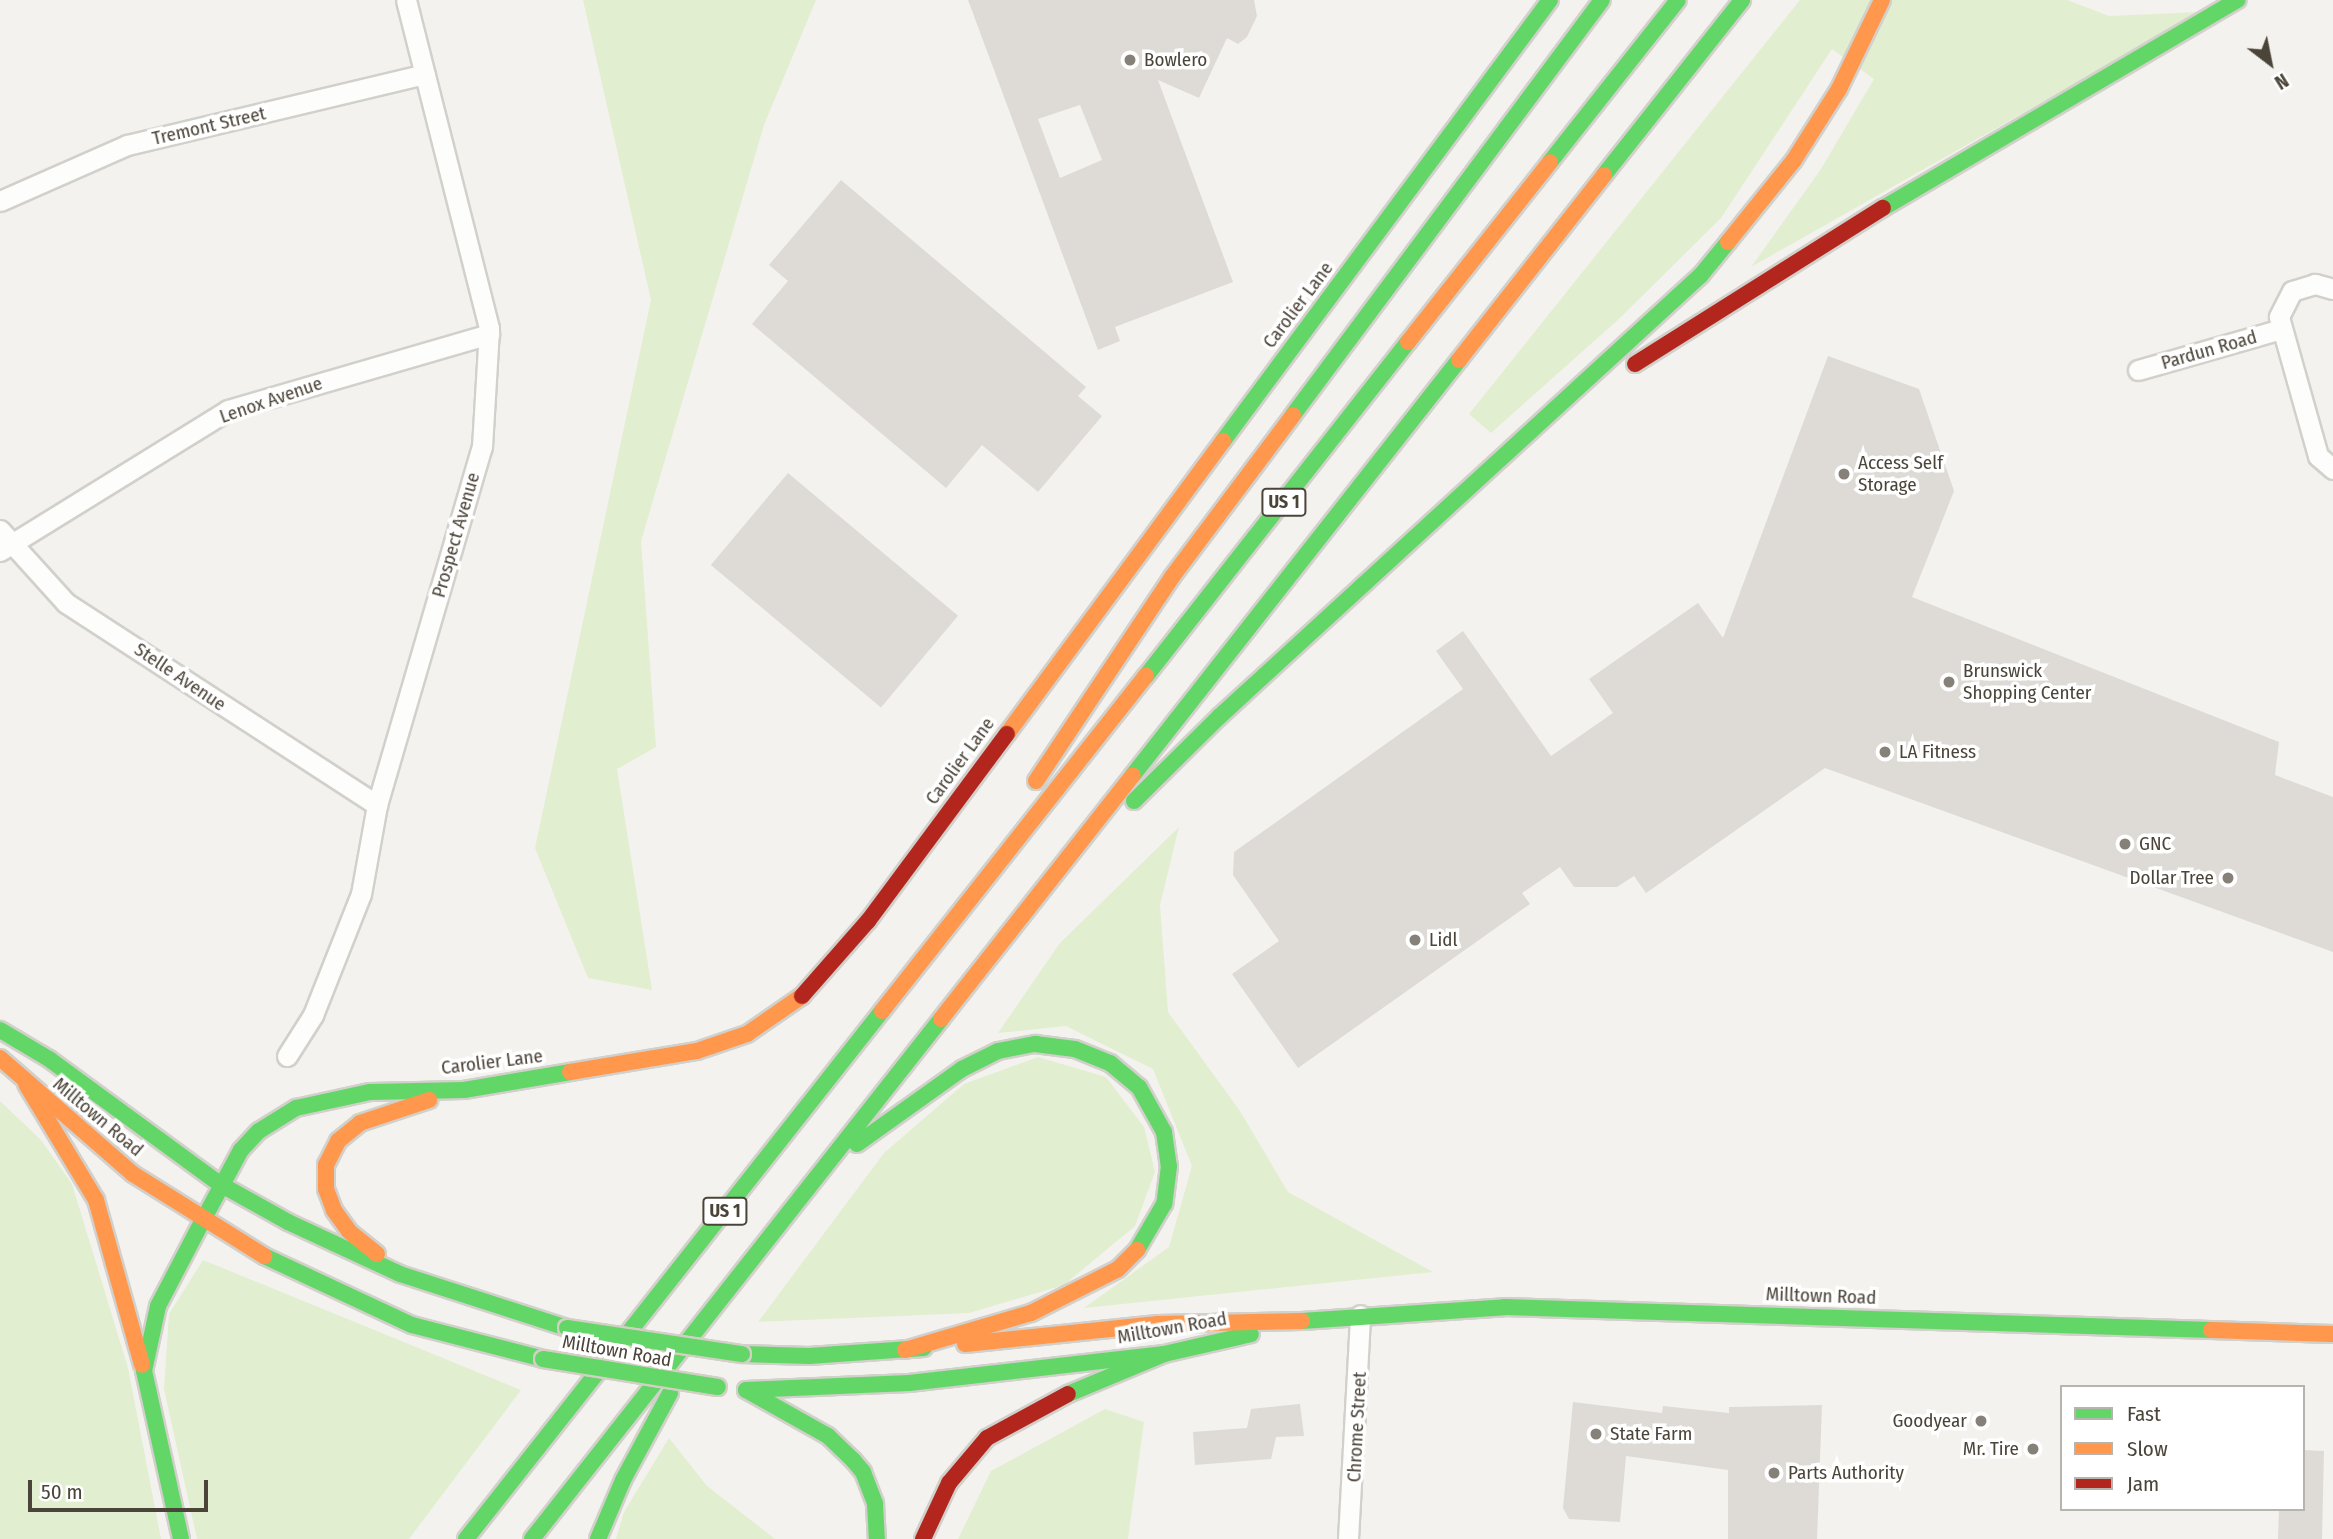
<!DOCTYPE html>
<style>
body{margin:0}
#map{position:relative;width:2333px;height:1539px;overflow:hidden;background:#f4f2ee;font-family:"Fira Sans Condensed",sans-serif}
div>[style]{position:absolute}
.green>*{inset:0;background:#e1eecf}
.building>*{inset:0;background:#dedbd6;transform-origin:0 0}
.roads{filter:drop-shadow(2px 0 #d2d0cb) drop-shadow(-2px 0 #d2d0cb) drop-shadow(0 2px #d2d0cb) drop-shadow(0 -2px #d2d0cb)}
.street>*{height:19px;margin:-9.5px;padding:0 9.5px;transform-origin:9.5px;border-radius:9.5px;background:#fdfdfc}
.fast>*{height:16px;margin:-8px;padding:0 8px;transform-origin:8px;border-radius:8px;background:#63d668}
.slow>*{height:16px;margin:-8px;padding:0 8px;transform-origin:8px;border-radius:8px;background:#ff974d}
.jam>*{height:16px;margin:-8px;padding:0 8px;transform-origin:8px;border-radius:8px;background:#b3261e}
.bridges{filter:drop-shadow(2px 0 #d3cfc5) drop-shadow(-2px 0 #d3cfc5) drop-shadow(0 2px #d3cfc5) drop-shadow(0 -2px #d3cfc5)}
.fast-bridge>*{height:16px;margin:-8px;padding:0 8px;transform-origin:8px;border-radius:8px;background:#63d668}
.dots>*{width:19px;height:19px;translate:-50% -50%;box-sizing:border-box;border:4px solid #fff;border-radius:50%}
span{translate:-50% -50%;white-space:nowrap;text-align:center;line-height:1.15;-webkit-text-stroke:7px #fff;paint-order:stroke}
.shield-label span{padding:2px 5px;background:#fff;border:2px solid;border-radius:5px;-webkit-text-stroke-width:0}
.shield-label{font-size:18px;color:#4b4439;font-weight:700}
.poi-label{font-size:19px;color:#4b4439}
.left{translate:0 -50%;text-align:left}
.right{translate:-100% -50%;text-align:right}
.street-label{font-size:19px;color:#4b4439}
.legend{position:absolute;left:2060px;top:1385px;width:245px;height:126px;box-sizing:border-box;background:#fff;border:2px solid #b7b4b0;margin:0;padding:9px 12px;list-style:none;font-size:21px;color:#4b4439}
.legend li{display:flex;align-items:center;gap:14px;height:35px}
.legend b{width:35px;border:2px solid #b7b4b0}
.north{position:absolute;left:2235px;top:28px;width:70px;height:70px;-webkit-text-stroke:5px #fff;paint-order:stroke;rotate:148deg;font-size:19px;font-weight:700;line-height:28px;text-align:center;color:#4b4439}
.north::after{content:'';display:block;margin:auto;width:24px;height:32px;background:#4b4439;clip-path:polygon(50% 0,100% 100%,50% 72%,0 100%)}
.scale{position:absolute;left:28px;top:1480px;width:180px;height:32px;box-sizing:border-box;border:4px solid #4b4439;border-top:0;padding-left:9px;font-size:21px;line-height:24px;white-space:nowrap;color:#4b4439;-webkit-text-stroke:5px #fff;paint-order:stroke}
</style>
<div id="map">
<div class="green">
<div style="clip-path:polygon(583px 0,816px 0,764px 125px,641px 541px,656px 747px,617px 769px,652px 990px,588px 978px,535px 848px,651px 300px)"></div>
<div style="clip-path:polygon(1800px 0,2067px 0,2109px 16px,2201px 12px,1751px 267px,1821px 169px,1874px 79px,1832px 49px,1721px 218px,1621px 317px,1491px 433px,1469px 414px)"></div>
<div style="clip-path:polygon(1179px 827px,1160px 905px,1168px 1012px,1240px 1111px,1288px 1192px,1433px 1272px,1084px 1308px,1169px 1247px,1192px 1166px,1153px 1069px,1066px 1026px,998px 1033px,1060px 943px)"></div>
<div style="clip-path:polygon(1038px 1057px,1106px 1077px,1144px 1127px,1155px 1172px,1135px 1226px,1064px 1285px,969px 1313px,758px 1322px,884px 1153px,964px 1084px)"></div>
<div style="clip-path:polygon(0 1101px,41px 1140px,72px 1184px,128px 1368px,161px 1539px,0 1539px)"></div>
<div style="clip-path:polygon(203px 1260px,521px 1390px,409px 1539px,197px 1539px,164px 1389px,169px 1314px)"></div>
<div style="clip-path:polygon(1105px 1409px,1144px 1422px,1128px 1539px,958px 1539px,991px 1471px)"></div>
<div style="clip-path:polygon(669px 1438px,707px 1486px,775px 1539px,616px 1539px,624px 1512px)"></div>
</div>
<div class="building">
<div style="clip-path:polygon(evenodd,968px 0,1254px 0,1257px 16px,1247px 37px,1238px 44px,1227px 38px,1199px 98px,1158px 80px,1233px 282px,1115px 327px,1120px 341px,1098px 350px,968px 0,1080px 105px,1102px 160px,1060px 178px,1038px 119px,1080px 105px)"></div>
<div style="clip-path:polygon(841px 180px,1086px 387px,1078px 396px,1102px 416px,1038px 492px,982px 445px,946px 488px,752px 324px,788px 281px,769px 265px)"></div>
<div style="clip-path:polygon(1828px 356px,1919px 389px,1954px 491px,1912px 597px,2279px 742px,2275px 775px,2333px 797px,2333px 952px,1825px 768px,1646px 893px,1634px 876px,1617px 887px,1574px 887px,1560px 867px,1522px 893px,1530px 904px,1298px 1068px,1232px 974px,1279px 941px,1233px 875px,1234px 852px,1463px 689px,1436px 651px,1463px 631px,1551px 756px,1613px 713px,1589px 679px,1698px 603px,1723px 638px)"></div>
<div style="left:788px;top:473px;width:222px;height:120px;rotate:40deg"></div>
<div style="clip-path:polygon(1573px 1402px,1662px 1413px,1663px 1406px,1729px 1413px,1729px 1407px,1822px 1405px,1817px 1539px,1728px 1539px,1728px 1470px,1626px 1456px,1620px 1522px,1569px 1519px,1563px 1508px)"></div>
<div style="clip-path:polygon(1300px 1404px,1304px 1436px,1276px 1437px,1271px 1459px,1195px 1465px,1193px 1432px,1247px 1428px,1251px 1409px)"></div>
<div style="clip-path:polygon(2303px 1450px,2324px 1451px,2322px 1539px,2278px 1539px,2279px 1509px,2303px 1509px)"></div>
</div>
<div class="roads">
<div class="street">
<div style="left:0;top:201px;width:139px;rotate:-23.8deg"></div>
<div style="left:127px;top:145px;width:306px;rotate:-13.4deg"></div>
<div style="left:2333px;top:289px;width:19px;rotate:-164deg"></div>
<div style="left:2315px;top:284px;width:24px;rotate:163deg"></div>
<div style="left:2292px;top:291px;width:29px;rotate:117deg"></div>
<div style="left:2279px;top:317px;width:144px;rotate:74.3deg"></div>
<div style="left:2318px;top:456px;width:20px;rotate:41deg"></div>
<div style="left:2138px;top:370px;width:149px;rotate:-16deg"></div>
<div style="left:0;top:530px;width:98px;rotate:47.9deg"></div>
<div style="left:66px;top:603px;width:371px;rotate:33deg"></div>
<div style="left:0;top:551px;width:268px;rotate:-31.7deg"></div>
<div style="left:228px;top:410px;width:272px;rotate:-16.2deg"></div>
<div style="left:287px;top:1056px;width:49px;rotate:-57.6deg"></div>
<div style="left:313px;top:1015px;width:130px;rotate:-68.4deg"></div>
<div style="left:361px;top:894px;width:90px;rotate:-79.8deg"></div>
<div style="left:377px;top:805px;width:373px;rotate:-73.7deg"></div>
<div style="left:482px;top:447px;width:119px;rotate:-86.6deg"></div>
<div style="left:489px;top:328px;width:338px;rotate:-104.2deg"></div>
<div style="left:1348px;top:1539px;width:224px;rotate:-86.9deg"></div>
</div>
<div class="fast">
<div style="left:1550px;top:162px;width:206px;rotate:-51.7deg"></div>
<div style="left:1604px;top:175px;width:223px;rotate:-51.7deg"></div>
<div style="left:1883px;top:208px;width:411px;rotate:-30.4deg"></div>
<div style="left:1293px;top:415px;width:517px;rotate:-53.33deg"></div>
<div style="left:1223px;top:441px;width:549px;rotate:-53.44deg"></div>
<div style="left:1146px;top:676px;width:424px;rotate:-51.9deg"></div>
<div style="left:1133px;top:775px;width:528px;rotate:-51.85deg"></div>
<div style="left:1134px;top:801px;width:120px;rotate:-44.7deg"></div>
<div style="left:1219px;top:717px;width:654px;rotate:-42.52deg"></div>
<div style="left:1701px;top:275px;width:43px;rotate:-50.7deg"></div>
<div style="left:0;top:1030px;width:57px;rotate:30.6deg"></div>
<div style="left:49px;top:1059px;width:212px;rotate:36.2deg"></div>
<div style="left:220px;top:1184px;width:78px;rotate:29.2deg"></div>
<div style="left:288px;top:1222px;width:123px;rotate:24.9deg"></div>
<div style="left:400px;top:1274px;width:176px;rotate:17.9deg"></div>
<div style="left:857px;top:1144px;width:129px;rotate:-35.5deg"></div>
<div style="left:962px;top:1069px;width:40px;rotate:-26.6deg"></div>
<div style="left:998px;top:1051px;width:38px;rotate:-11deg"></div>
<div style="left:1035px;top:1044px;width:40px;rotate:7.1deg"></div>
<div style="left:1075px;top:1049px;width:38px;rotate:22deg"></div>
<div style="left:1110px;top:1063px;width:38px;rotate:40deg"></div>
<div style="left:1139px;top:1087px;width:51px;rotate:60.9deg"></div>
<div style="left:1164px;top:1132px;width:34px;rotate:82deg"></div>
<div style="left:1169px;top:1166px;width:38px;rotate:97deg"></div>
<div style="left:1164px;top:1204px;width:53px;rotate:120.4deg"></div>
<div style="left:202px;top:1222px;width:82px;rotate:-61.6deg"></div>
<div style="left:241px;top:1150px;width:26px;rotate:-47deg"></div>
<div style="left:259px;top:1131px;width:44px;rotate:-31.9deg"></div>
<div style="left:296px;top:1108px;width:76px;rotate:-12.2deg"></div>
<div style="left:370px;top:1092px;width:94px;rotate:-1.2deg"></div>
<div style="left:464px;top:1090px;width:108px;rotate:-9.6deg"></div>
<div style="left:264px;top:1256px;width:163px;rotate:25deg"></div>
<div style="left:412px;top:1325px;width:135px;rotate:14.5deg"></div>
<div style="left:1302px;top:1321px;width:203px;rotate:-3.9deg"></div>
<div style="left:1505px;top:1307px;width:706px;rotate:1.87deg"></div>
<div style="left:742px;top:1354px;width:67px;rotate:1.7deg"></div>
<div style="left:809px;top:1356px;width:115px;rotate:-4deg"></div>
<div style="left:746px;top:1390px;width:163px;rotate:-2.5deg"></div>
<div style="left:909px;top:1383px;width:257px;rotate:-6.5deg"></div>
<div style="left:1164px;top:1354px;width:89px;rotate:-12.9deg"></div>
<div style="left:746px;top:1390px;width:94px;rotate:29.3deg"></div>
<div style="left:828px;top:1436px;width:35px;rotate:44deg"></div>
<div style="left:853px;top:1460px;width:16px;rotate:50deg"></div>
<div style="left:863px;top:1472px;width:34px;rotate:69deg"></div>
<div style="left:875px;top:1504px;width:35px;rotate:87deg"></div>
<div style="left:1068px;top:1394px;width:104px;rotate:-22.6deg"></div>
<div style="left:181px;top:1539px;width:172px;rotate:-102.4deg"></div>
<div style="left:144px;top:1371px;width:66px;rotate:-77.8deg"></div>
<div style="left:158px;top:1306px;width:95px;rotate:-62.4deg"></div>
<div style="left:466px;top:1539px;width:672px;rotate:-51.77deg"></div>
<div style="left:532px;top:1539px;width:662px;rotate:-51.81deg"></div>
<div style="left:598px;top:1539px;width:64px;rotate:-67deg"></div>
<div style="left:623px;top:1480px;width:99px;rotate:-61.6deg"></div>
</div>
<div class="slow">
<div style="left:1728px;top:242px;width:105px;rotate:-51.2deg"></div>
<div style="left:1794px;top:160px;width:84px;rotate:-57.6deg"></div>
<div style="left:1839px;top:89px;width:99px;rotate:-64.2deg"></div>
<div style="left:1408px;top:342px;width:229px;rotate:-51.7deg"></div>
<div style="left:1459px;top:360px;width:235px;rotate:-51.9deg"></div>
<div style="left:1007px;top:734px;width:364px;rotate:-53.6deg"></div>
<div style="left:1036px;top:781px;width:245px;rotate:-56.3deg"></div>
<div style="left:1172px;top:577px;width:202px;rotate:-53.2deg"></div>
<div style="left:882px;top:1011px;width:427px;rotate:-51.8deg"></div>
<div style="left:941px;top:1019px;width:310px;rotate:-51.8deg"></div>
<div style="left:0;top:1058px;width:176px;rotate:41.1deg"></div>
<div style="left:133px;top:1174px;width:155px;rotate:32deg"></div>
<div style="left:570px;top:1072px;width:129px;rotate:-9.4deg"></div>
<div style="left:697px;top:1051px;width:53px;rotate:-18.8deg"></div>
<div style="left:747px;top:1034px;width:67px;rotate:-34.6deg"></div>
<div style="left:26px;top:1084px;width:135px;rotate:58.9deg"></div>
<div style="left:96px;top:1200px;width:171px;rotate:74.4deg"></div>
<div style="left:377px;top:1254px;width:36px;rotate:-141deg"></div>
<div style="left:349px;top:1231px;width:26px;rotate:-126deg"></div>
<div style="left:334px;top:1210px;width:22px;rotate:-111deg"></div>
<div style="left:326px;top:1189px;width:24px;rotate:-90deg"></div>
<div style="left:326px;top:1165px;width:27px;rotate:-63deg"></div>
<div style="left:338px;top:1141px;width:28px;rotate:-39deg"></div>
<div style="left:360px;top:1123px;width:73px;rotate:-18.4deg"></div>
<div style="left:2211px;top:1330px;width:122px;rotate:1.9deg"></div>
<div style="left:965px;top:1344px;width:194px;rotate:-5.9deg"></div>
<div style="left:1158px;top:1324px;width:144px;rotate:-1.2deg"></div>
<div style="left:905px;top:1350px;width:131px;rotate:-16.4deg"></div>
<div style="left:1031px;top:1313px;width:97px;rotate:-26.8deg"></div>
<div style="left:1118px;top:1269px;width:27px;rotate:-45deg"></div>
</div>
<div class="jam">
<div style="left:1635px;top:364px;width:293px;rotate:-32.2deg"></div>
<div style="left:802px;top:996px;width:100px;rotate:-48.7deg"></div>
<div style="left:868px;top:921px;width:233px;rotate:-53.4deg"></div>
<div style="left:923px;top:1539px;width:62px;rotate:-65.1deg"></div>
<div style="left:949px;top:1483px;width:59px;rotate:-49.8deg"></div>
<div style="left:987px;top:1438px;width:92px;rotate:-28.5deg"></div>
</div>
</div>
<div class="bridges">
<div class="fast-bridge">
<div style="left:567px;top:1328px;width:177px;rotate:8.5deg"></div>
<div style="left:543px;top:1359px;width:177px;rotate:9.1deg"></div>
</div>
</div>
<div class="dots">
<div style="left:1130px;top:60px;background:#868178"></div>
<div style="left:1844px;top:474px;background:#868178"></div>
<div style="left:1949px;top:682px;background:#868178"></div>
<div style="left:1885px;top:752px;background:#868178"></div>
<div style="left:2125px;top:844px;background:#868178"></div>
<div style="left:2228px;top:878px;background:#868178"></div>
<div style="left:1415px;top:940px;background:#868178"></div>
<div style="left:1981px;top:1421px;background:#868178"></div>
<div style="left:1596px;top:1434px;background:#868178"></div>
<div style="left:2033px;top:1449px;background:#868178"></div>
<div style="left:1774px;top:1473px;background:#868178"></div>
</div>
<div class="shield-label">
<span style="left:1284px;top:502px">US 1</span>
<span style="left:725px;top:1211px">US 1</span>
</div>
<div class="poi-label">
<span class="left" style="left:1144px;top:60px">Bowlero</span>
<span class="left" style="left:1858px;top:474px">Access Self<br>Storage</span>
<span class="left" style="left:1963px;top:682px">Brunswick<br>Shopping Center</span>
<span class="left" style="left:1899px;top:752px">LA Fitness</span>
<span class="left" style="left:2139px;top:844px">GNC</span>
<span class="right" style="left:2214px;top:878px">Dollar Tree</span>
<span class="left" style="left:1429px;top:940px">Lidl</span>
<span class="right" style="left:1967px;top:1421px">Goodyear</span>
<span class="left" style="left:1610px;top:1434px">State Farm</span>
<span class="right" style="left:2019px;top:1449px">Mr. Tire</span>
<span class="left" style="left:1788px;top:1473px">Parts Authority</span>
</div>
<div class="street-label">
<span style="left:209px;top:126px;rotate:-13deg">Tremont Street</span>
<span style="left:1298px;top:305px;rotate:-53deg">Carolier Lane</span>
<span style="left:2209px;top:350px;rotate:-16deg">Pardun Road</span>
<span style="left:271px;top:400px;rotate:-19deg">Lenox Avenue</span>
<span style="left:456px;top:535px;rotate:-74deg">Prospect Avenue</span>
<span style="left:180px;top:677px;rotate:34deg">Stelle Avenue</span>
<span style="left:960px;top:761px;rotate:-54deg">Carolier Lane</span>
<span style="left:492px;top:1062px;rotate:-7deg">Carolier Lane</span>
<span style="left:98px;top:1117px;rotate:40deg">Milltown Road</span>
<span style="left:1821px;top:1296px;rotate:2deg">Milltown Road</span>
<span style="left:1172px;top:1328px;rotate:-10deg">Milltown Road</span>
<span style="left:617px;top:1351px;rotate:10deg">Milltown Road</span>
<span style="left:1357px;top:1427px;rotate:-87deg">Chrome Street</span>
</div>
<ul class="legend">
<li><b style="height:9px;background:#63d668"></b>Fast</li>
<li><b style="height:9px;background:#ff974d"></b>Slow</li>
<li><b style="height:9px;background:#b3261e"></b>Jam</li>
</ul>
<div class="north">N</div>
<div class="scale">50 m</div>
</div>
